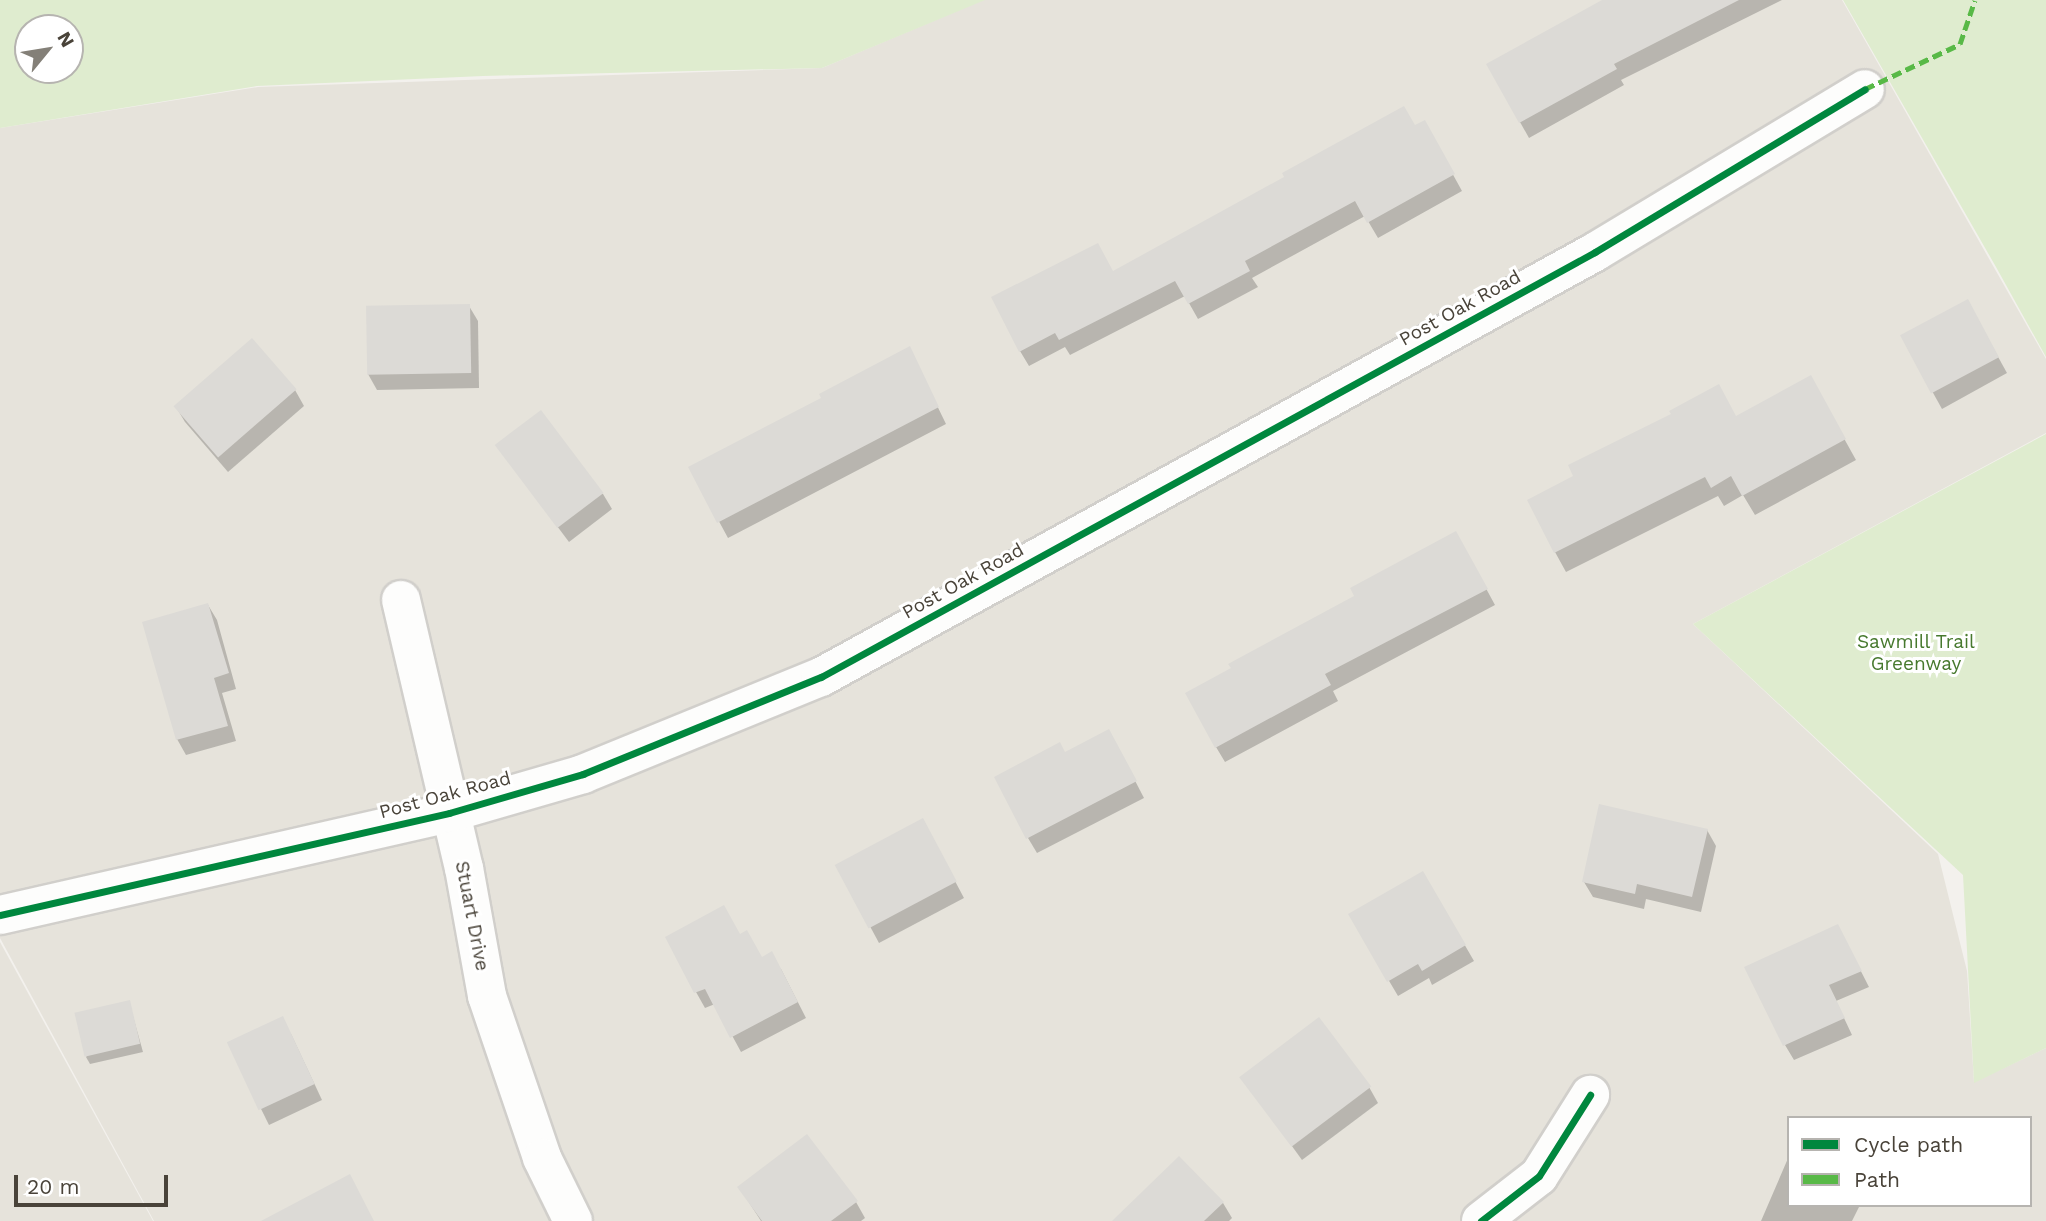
<!DOCTYPE html>
<style>
body{margin:0}
#map{position:relative;width:2046px;height:1221px;overflow:hidden;background:#f3f1ed;font-family:"Work Sans",sans-serif}
div>[style]{position:absolute}
.residential>*{inset:0;background:#e6e3db}
.green>*{inset:0;background:#dfeccf}
.shadow>*{inset:0;background:#0003}
.building>*{inset:0;background:#dcdad6;transform-origin:0 0}
.roads{filter:drop-shadow(2px 0 #d1cfcb) drop-shadow(-2px 0 #d1cfcb) drop-shadow(0 2px #d1cfcb) drop-shadow(0 -2px #d1cfcb)}
.minor>*{height:38px;margin:-19px;padding:0 19px;transform-origin:19px;border-radius:19px;background:#fdfdfc}
.quiet>*{height:5px;margin-top:-2.5px;transform-origin:0;background:repeating-linear-gradient(90deg,#58b947 0 10px,transparent 0 15px)}
.cycleway>*{height:7px;margin:-3.5px;padding:0 3.5px;transform-origin:3.5px;border-radius:3.5px;background:#00873e}
span{translate:-50% -50%;white-space:nowrap;text-align:center;line-height:1.15;-webkit-text-stroke:6px #fff;paint-order:stroke}
.street-label{font-size:19px;color:#494339}
.park-label{font-size:19px;color:#47792e}
.legend{position:absolute;left:1787px;top:1116px;width:245px;height:91px;box-sizing:border-box;background:#fff;border:2px solid #b6b4b0;margin:0;padding:9px 12px;list-style:none;font-size:21px;color:#494339}
.legend li{display:flex;align-items:center;gap:14px;height:35px}
.legend b{width:35px;border:2px solid #b6b4b0}
.north{position:absolute;left:14px;top:14px;width:70px;height:70px;box-sizing:border-box;background:#fff;border:2px solid #b6b4b0;border-radius:50%;rotate:60deg;font-size:19px;font-weight:700;line-height:28px;text-align:center;color:#494339}
.north::after{content:'';display:block;margin:auto;width:24px;height:32px;background:#848078;clip-path:polygon(50% 0,100% 100%,50% 72%,0 100%)}
.scale{position:absolute;left:14px;top:1175px;width:154px;height:32px;box-sizing:border-box;border:4px solid #494339;border-top:0;padding-left:9px;font-size:21px;line-height:24px;white-space:nowrap;color:#494339;-webkit-text-stroke:5px #fff;paint-order:stroke}
</style>
<div id="map">
<div class="residential">
<div style="clip-path:polygon(evenodd,983px 0,1842px 0,2046px 359px,2046px 433px,1693px 624px,1938px 854px,1967px 971px,1974px 1082px,2046px 1048px,2046px 1221px,154px 1221px,0 938px,0 128px,258px 87px,822px 68px,983px 0,1789px 1118px,2030px 1118px,2030px 1205px,1789px 1205px,1789px 1118px)"></div>
<div style="clip-path:polygon(0 942px,153px 1221px,0 1221px)"></div>
</div>
<div class="green">
<div style="clip-path:polygon(evenodd,0 0,985px 0,822px 68px,483px 76px,257px 86px,0 128px,0 0,28px 28px,70px 28px,70px 70px,28px 70px,28px 28px)"></div>
<div style="clip-path:polygon(1843px 0,2046px 0,2046px 357px,1996px 267px)"></div>
<div style="clip-path:polygon(2046px 434px,2046px 1048px,1974px 1083px,1963px 875px,1693px 624px)"></div>
</div>
<div class="shadow">
<div style="clip-path:polygon(1611px 0,1782px 0,1621px 80px,1624px 85px,1529px 138px,1488px 65px)"></div>
<div style="clip-path:polygon(1424px 122px,1462px 191px,1378px 238px,1365px 216px,1252px 278px,1258px 287px,1198px 319px,1185px 296px,1070px 355px,1065px 347px,1029px 366px,1020px 351px,1113px 273px,1287px 177px)"></div>
<div style="clip-path:polygon(469px 306px,478px 321px,479px 388px,377px 390px,368px 374px)"></div>
<div style="clip-path:polygon(1976px 317px,2007px 373px,1942px 409px,1902px 337px)"></div>
<div style="clip-path:polygon(909px 348px,946px 424px,728px 538px,690px 468px,823px 399px)"></div>
<div style="clip-path:polygon(295px 390px,304px 406px,228px 472px,185px 422px,176px 407px)"></div>
<div style="clip-path:polygon(1821px 397px,1856px 460px,1755px 515px,1743px 495px,1724px 506px,1718px 496px,1566px 572px,1555px 552px,1575px 477px,1673px 414px,1736px 418px)"></div>
<div style="clip-path:polygon(497px 446px,603px 494px,612px 509px,569px 542px)"></div>
<div style="clip-path:polygon(1464px 548px,1495px 605px,1333px 691px,1338px 701px,1225px 762px,1216px 747px)"></div>
<div style="clip-path:polygon(208px 605px,217px 620px,236px 689px,222px 693px,236px 741px,186px 755px,177px 739px)"></div>
<div style="clip-path:polygon(1117px 746px,1144px 798px,1037px 853px,1028px 838px,1065px 754px)"></div>
<div style="clip-path:polygon(1707px 830px,1716px 846px,1701px 912px,1646px 899px,1644px 909px,1593px 897px,1584px 882px)"></div>
<div style="clip-path:polygon(931px 836px,964px 898px,879px 943px,837px 865px)"></div>
<div style="clip-path:polygon(1423px 873px,1474px 961px,1432px 985px,1429px 978px,1398px 996px,1350px 915px)"></div>
<div style="clip-path:polygon(740px 936px,762px 959px,781px 969px,806px 1018px,741px 1052px,715px 1004px,705px 1008px,696px 992px)"></div>
<div style="clip-path:polygon(1846px 942px,1869px 987px,1836px 1001px,1852px 1035px,1794px 1060px,1785px 1045px)"></div>
<div style="clip-path:polygon(129px 1002px,143px 1052px,90px 1064px,86px 1057px)"></div>
<div style="clip-path:polygon(291px 1034px,322px 1100px,269px 1125px,229px 1044px)"></div>
<div style="clip-path:polygon(1242px 1077px,1369px 1087px,1378px 1103px,1302px 1160px)"></div>
<div style="clip-path:polygon(1789px 1156px,1789px 1205px,1860px 1205px,1852px 1221px,1761px 1221px)"></div>
<div style="clip-path:polygon(739px 1187px,856px 1202px,865px 1218px,861px 1221px,761px 1221px)"></div>
<div style="clip-path:polygon(1223px 1203px,1232px 1218px,1229px 1221px,1115px 1221px)"></div>
</div>
<div class="building">
<div style="clip-path:polygon(1602px 0,1739px 0,1614px 64px,1617px 69px,1519px 123px,1486px 64px)"></div>
<div style="clip-path:polygon(1404px 106px,1415px 125px,1425px 120px,1455px 174px,1367px 223px,1355px 201px,1245px 261px,1250px 271px,1188px 304px,1175px 281px,1059px 340px,1055px 333px,1019px 352px,991px 297px,1098px 243px,1113px 271px,1284px 177px,1282px 173px)"></div>
<div style="left:1968px;top:299px;width:66px;height:77px;rotate:62deg"></div>
<div style="left:470px;top:304px;width:69px;height:104px;rotate:89deg"></div>
<div style="left:252px;top:338px;width:68px;height:104px;rotate:49deg"></div>
<div style="clip-path:polygon(910px 346px,939px 407px,717px 523px,688px 467px,821px 398px,819px 394px)"></div>
<div style="clip-path:polygon(1811px 375px,1846px 439px,1742px 496px,1731px 476px,1711px 488px,1705px 477px,1554px 553px,1527px 500px,1573px 476px,1568px 465px,1671px 414px,1669px 411px,1719px 384px,1736px 416px)"></div>
<div style="left:541px;top:410px;width:104px;height:58px;rotate:53deg"></div>
<div style="clip-path:polygon(1456px 531px,1488px 589px,1325px 674px,1331px 685px,1215px 748px,1185px 693px,1231px 668px,1228px 664px,1354px 596px,1350px 588px)"></div>
<div style="clip-path:polygon(208px 603px,229px 673px,214px 678px,228px 726px,176px 740px,142px 622px)"></div>
<div style="clip-path:polygon(1109px 729px,1137px 781px,1026px 839px,994px 777px,1060px 742px,1065px 752px)"></div>
<div style="clip-path:polygon(1599px 804px,1708px 829px,1692px 897px,1637px 884px,1635px 894px,1582px 882px)"></div>
<div style="left:923px;top:818px;width:72px;height:100px;rotate:62deg"></div>
<div style="clip-path:polygon(1423px 871px,1466px 945px,1422px 971px,1418px 964px,1387px 982px,1348px 914px)"></div>
<div style="clip-path:polygon(724px 905px,740px 934px,747px 930px,762px 957px,772px 951px,798px 1002px,730px 1038px,705px 989px,694px 993px,665px 937px)"></div>
<div style="clip-path:polygon(1838px 924px,1862px 971px,1829px 985px,1845px 1018px,1783px 1046px,1744px 967px)"></div>
<div style="left:130px;top:1000px;width:45px;height:57px;rotate:77deg"></div>
<div style="left:283px;top:1016px;width:75px;height:62px;rotate:65deg"></div>
<div style="left:1319px;top:1017px;width:87px;height:100px;rotate:53deg"></div>
<div style="clip-path:polygon(807px 1134px,858px 1201px,831px 1221px,762px 1221px,737px 1187px)"></div>
<div style="clip-path:polygon(1179px 1156px,1224px 1202px,1204px 1221px,1112px 1221px)"></div>
<div style="clip-path:polygon(350px 1174px,374px 1221px,261px 1221px)"></div>
</div>
<div class="roads">
<div class="minor">
<div style="left:401px;top:600px;width:275px;rotate:76.8deg"></div>
<div style="left:464px;top:868px;width:130px;rotate:79.8deg"></div>
<div style="left:487px;top:996px;width:171px;rotate:71.2deg"></div>
<div style="left:542px;top:1158px;width:70px;rotate:63.8deg"></div>
<div style="left:0;top:915px;width:460px;rotate:-12.8deg"></div>
<div style="left:449px;top:813px;width:140px;rotate:-16.2deg"></div>
<div style="left:583px;top:774px;width:257px;rotate:-22.2deg"></div>
<div style="left:821px;top:677px;width:883px;rotate:-28.77deg"></div>
<div style="left:1595px;top:252px;width:315px;rotate:-31.1deg"></div>
<div style="left:1481px;top:1221px;width:73px;rotate:-37.8deg"></div>
<div style="left:1539px;top:1176px;width:96px;rotate:-57.8deg"></div>
</div>
</div>
<div class="quiet">
<div style="left:1865px;top:89px;width:105px;rotate:-25.3deg"></div>
<div style="left:1960px;top:44px;width:46px;rotate:-71.2deg"></div>
</div>
<div class="cycleway">
<div style="left:0;top:915px;width:460px;rotate:-12.8deg"></div>
<div style="left:449px;top:813px;width:140px;rotate:-16.2deg"></div>
<div style="left:583px;top:774px;width:257px;rotate:-22.2deg"></div>
<div style="left:821px;top:677px;width:883px;rotate:-28.77deg"></div>
<div style="left:1595px;top:252px;width:315px;rotate:-31.1deg"></div>
<div style="left:1481px;top:1221px;width:73px;rotate:-37.8deg"></div>
<div style="left:1539px;top:1176px;width:96px;rotate:-57.8deg"></div>
</div>
<div class="street-label">
<span style="left:1460px;top:308px;rotate:-29deg">Post Oak Road</span>
<span style="left:963px;top:581px;rotate:-29deg">Post Oak Road</span>
<span style="left:445px;top:795px;rotate:-15deg">Post Oak Road</span>
<span style="left:472px;top:916px;rotate:79deg">Stuart Drive</span>
</div>
<div class="park-label">
<span style="left:1916px;top:653px">Sawmill Trail<br>Greenway</span>
</div>
<ul class="legend">
<li><b style="height:9px;background:#00873e"></b>Cycle path</li>
<li><b style="height:9px;background:#58b947"></b>Path</li>
</ul>
<div class="north">N</div>
<div class="scale">20 m</div>
</div>
